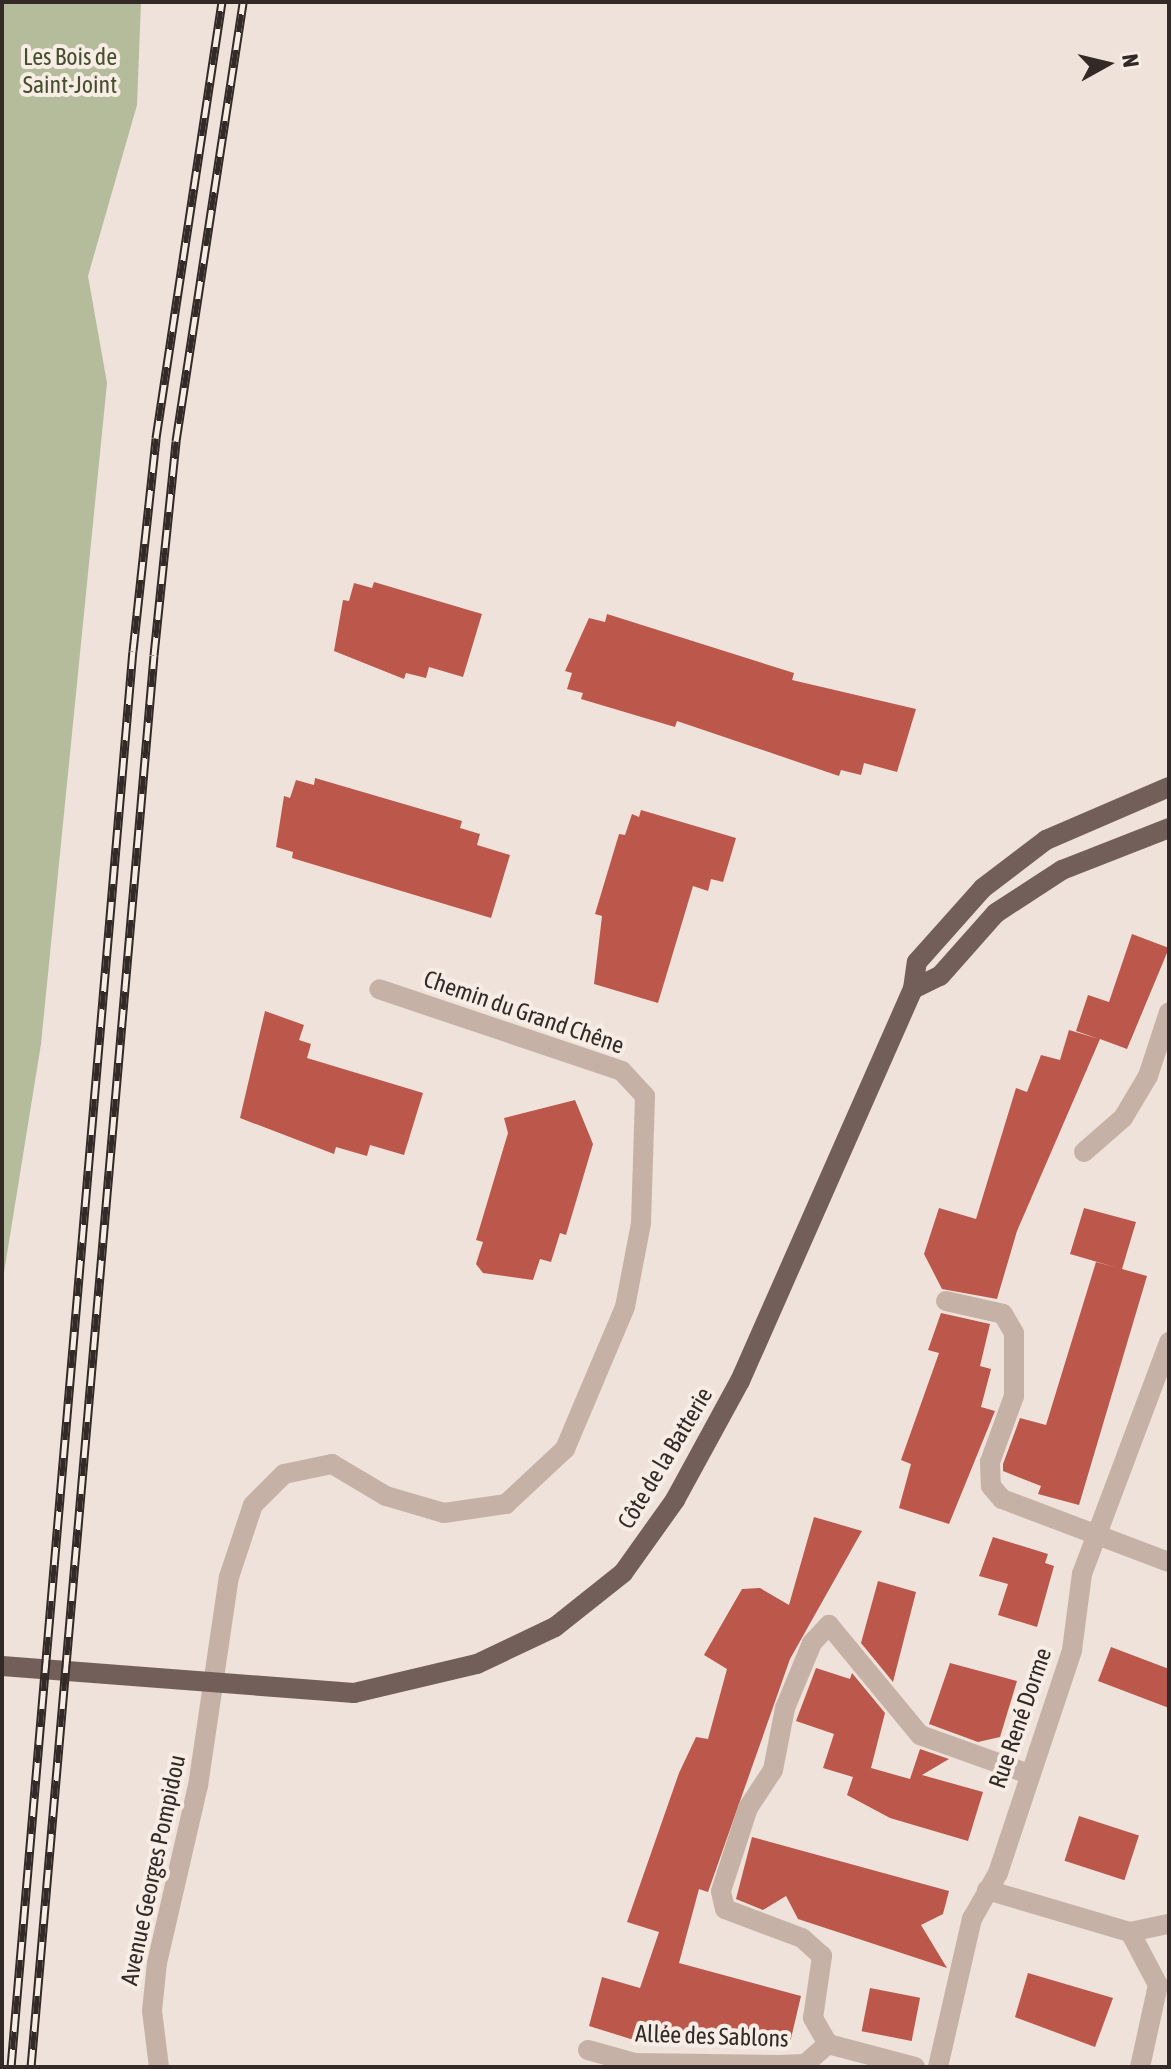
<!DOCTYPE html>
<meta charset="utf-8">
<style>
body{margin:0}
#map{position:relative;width:1171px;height:2069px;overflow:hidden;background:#efe2da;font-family:"Asap Condensed",sans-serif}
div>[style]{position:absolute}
.green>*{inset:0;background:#b5bc9b}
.building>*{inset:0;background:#bb584b;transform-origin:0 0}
.minor>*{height:20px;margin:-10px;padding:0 10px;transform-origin:10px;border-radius:10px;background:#c6b1a7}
.major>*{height:20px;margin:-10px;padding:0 10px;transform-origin:10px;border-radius:10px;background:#735f59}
.rail>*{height:9px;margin-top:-4.5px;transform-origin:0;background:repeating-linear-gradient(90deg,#f7ede5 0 18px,#332927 0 36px);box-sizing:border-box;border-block:2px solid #332927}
span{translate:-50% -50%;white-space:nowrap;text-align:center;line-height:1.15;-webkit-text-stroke:8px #f7ede5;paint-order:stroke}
.park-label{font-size:24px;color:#464f2d}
.street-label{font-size:24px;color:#332927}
.frame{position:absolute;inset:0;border:4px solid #332927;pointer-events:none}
.north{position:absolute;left:1067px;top:24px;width:80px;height:80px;-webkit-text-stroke:6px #f7ede5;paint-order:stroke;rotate:82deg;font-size:22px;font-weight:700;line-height:32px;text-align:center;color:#332927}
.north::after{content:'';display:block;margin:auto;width:28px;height:36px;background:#332927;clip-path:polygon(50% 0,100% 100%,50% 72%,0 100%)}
</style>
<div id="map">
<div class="green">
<div style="clip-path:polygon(2px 2px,141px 2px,137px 105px,88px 276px,107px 383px,41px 1044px,2px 1285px)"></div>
</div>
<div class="building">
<div style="clip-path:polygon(374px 582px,482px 614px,463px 677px,429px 667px,426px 678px,406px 673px,404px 679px,334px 651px,343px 600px,349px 601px,354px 583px,372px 588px)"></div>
<div style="clip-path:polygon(607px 614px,794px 673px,792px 680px,916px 709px,897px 772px,864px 763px,861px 775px,841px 770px,839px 776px,677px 721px,675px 727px,581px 699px,583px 693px,567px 689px,572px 673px,565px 671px,589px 618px,605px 622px)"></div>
<div style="clip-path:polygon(315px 778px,462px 821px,460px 828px,480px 834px,477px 845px,510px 855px,491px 918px,292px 858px,293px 852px,276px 847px,284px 796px,290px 798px,296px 780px,314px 785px)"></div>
<div style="clip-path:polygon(641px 810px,736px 838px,723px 882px,711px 879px,708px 891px,693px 886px,658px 1003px,594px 984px,602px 916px,595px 914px,619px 834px,625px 835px,632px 814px,639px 817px)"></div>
<div style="clip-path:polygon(1132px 934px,1169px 948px,1127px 1049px,1100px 1039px,1017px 1231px,997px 1299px,942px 1289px,924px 1254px,939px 1208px,976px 1219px,1016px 1088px,1027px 1092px,1041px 1055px,1060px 1060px,1069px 1030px,1099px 1039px,1076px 1031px,1088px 995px,1109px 1002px)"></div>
<div style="clip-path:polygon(265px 1011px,304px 1025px,299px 1040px,311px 1044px,307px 1058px,423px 1093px,404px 1155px,370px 1145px,367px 1156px,336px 1147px,334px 1154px,240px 1118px)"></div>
<div style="clip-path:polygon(575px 1100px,593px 1144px,566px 1235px,560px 1233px,551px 1262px,540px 1259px,533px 1280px,483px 1273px,476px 1264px,483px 1242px,476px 1240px,508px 1133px,504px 1118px)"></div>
<div style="clip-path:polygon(1084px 1208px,1136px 1222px,1122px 1269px,1147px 1276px,1079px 1505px,1038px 1494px,1041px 1486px,1003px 1471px,1003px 1464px,1020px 1418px,1046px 1425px,1096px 1262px,1118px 1268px,1070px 1254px)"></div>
<div style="clip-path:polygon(941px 1313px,990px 1324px,980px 1366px,991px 1369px,981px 1407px,995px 1411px,949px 1524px,899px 1508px,911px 1464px,901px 1460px,939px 1353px,928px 1350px)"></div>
<div style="clip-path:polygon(814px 1517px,862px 1531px,790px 1659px,708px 1892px,699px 1889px,679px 1963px,801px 1996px,789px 2047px,669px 2033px,667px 2041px,650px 2045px,589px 2026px,602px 1977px,640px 1988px,659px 1932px,627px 1922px,679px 1773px,696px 1737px,708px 1739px,727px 1669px,704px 1655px,742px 1589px,760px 1588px,789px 1605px)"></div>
<div style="clip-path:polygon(993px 1537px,1048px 1554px,1045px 1563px,1054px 1566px,1037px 1627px,998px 1615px,1008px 1584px,979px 1576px)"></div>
<div style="clip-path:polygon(878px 1581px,916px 1592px,893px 1682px,861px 1643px)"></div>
<div style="clip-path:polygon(1111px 1647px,1169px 1669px,1169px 1708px,1098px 1681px)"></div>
<div style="clip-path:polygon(950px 1663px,1017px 1681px,1000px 1737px,978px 1742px,929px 1724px)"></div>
<div style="clip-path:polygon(816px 1668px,850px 1679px,852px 1673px,885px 1713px,871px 1768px,910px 1779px,920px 1749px,949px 1759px,922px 1775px,983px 1792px,968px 1841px,890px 1818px,847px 1795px,853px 1777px,823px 1768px,834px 1734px,796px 1721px)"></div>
<div style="left:1079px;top:1816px;width:63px;height:47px;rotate:18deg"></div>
<div style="clip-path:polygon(752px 1837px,949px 1891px,943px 1914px,921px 1925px,947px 1968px,798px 1919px,786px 1896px,763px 1910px,736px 1899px)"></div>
<div style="clip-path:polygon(1028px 1973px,1113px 1998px,1095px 2047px,1015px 2017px)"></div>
<div style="left:870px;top:1988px;width:51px;height:44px;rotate:11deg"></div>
</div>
<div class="minor">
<div style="left:1084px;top:1152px;width:52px;rotate:-41.1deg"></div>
<div style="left:1123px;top:1118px;width:49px;rotate:-59.2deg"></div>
<div style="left:1148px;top:1076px;width:67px;rotate:-71.8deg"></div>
<div style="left:946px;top:1301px;width:58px;rotate:12.8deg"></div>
<div style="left:1003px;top:1314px;width:22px;rotate:60deg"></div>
<div style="left:1014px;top:1333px;width:63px;rotate:90deg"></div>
<div style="left:1014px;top:1396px;width:70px;rotate:110deg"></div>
<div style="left:990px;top:1462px;width:24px;rotate:88deg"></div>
<div style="left:991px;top:1486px;width:17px;rotate:50deg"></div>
<div style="left:1002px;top:1499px;width:178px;rotate:20.7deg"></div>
<div style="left:987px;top:1890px;width:149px;rotate:16.4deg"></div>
<div style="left:588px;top:2050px;width:49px;rotate:15.5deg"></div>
<div style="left:635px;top:2063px;width:144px;rotate:0.8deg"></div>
<div style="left:779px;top:2065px;width:26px;rotate:-2deg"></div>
<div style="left:805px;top:2064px;width:30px;rotate:-41deg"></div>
<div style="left:159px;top:2067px;width:56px;rotate:-97.1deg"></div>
<div style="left:152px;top:2011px;width:48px;rotate:-84.1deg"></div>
<div style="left:157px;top:1963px;width:182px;rotate:-77deg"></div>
<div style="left:198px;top:1786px;width:211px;rotate:-81.6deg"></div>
<div style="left:229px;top:1577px;width:76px;rotate:-71.6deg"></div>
<div style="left:253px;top:1505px;width:44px;rotate:-45deg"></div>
<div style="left:284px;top:1474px;width:49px;rotate:-11.8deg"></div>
<div style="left:332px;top:1464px;width:63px;rotate:30.7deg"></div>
<div style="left:386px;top:1496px;width:60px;rotate:16.3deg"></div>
<div style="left:444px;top:1513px;width:63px;rotate:-8.3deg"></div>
<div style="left:506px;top:1504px;width:81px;rotate:-43deg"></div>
<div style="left:565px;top:1449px;width:154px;rotate:-67.1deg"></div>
<div style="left:625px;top:1307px;width:86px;rotate:-79.2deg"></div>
<div style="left:641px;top:1223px;width:127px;rotate:-88.2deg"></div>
<div style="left:645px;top:1096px;width:34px;rotate:-133deg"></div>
<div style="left:622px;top:1071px;width:256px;rotate:-161.4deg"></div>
<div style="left:915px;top:2067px;width:90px;rotate:-165.2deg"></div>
<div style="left:828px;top:2044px;width:30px;rotate:-120deg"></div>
<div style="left:813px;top:2018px;width:63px;rotate:-81.7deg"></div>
<div style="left:822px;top:1956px;width:27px;rotate:-138deg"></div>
<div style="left:802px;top:1938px;width:82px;rotate:-159.4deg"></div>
<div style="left:725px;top:1909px;width:18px;rotate:-103deg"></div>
<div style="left:721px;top:1891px;width:87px;rotate:-72deg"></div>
<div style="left:748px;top:1808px;width:45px;rotate:-56.7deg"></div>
<div style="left:773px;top:1770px;width:63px;rotate:-79deg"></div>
<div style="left:785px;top:1708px;width:70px;rotate:-67.4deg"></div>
<div style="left:812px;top:1643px;width:25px;rotate:-47deg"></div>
<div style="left:829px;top:1625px;width:143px;rotate:50.4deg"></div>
<div style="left:920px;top:1735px;width:113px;rotate:19.7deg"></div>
<div style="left:938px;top:2067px;width:152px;rotate:-77.1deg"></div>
<div style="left:972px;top:1919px;width:53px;rotate:-60.5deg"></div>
<div style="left:998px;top:1873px;width:235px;rotate:-71.6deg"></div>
<div style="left:1072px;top:1650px;width:77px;rotate:-82.5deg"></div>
<div style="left:1082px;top:1574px;width:248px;rotate:-69.4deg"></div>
<div style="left:1140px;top:2067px;width:84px;rotate:-77.6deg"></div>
<div style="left:1158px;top:1985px;width:60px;rotate:-117.8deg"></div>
<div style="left:1130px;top:1932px;width:40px;rotate:-12deg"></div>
</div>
<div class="major">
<div style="left:913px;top:989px;width:30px;rotate:-26deg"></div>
<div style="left:940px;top:976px;width:84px;rotate:-48.4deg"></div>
<div style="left:996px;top:913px;width:79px;rotate:-33.1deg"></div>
<div style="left:1062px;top:870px;width:115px;rotate:-21.4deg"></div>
<div style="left:2px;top:1666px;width:353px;rotate:4.4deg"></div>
<div style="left:354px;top:1693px;width:126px;rotate:-13.3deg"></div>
<div style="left:477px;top:1664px;width:86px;rotate:-25.4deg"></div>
<div style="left:555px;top:1627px;width:87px;rotate:-38.5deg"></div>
<div style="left:623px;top:1573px;width:90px;rotate:-54.5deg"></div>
<div style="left:675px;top:1500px;width:136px;rotate:-61.4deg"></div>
<div style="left:740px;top:1381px;width:428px;rotate:-66.2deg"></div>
<div style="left:913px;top:989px;width:27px;rotate:-82deg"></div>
<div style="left:917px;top:962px;width:99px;rotate:-48.3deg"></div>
<div style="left:983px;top:888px;width:79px;rotate:-37.3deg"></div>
<div style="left:1046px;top:840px;width:134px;rotate:-23.3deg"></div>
</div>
<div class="rail">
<div style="left:11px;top:2067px;width:1421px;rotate:-85.08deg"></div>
<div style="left:133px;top:651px;width:214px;rotate:-83.8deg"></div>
<div style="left:156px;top:438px;width:441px;rotate:-81.4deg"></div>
<div style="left:31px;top:2067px;width:1417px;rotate:-85.02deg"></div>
<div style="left:154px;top:655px;width:215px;rotate:-84.1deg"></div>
<div style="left:176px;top:441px;width:444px;rotate:-81.3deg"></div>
</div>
<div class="park-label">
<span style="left:70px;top:71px">Les Bois de<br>Saint-Joint</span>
</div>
<div class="street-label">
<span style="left:524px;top:1012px;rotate:19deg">Chemin du Grand Chêne</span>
<span style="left:665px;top:1458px;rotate:-59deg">Côte de la Batterie</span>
<span style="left:1020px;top:1718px;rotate:-71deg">Rue René Dorme</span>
<span style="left:153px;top:1870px;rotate:-78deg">Avenue Georges Pompidou</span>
<span style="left:712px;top:2036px;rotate:2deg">Allée des Sablons</span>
</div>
<div class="frame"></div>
<div class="north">N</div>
</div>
